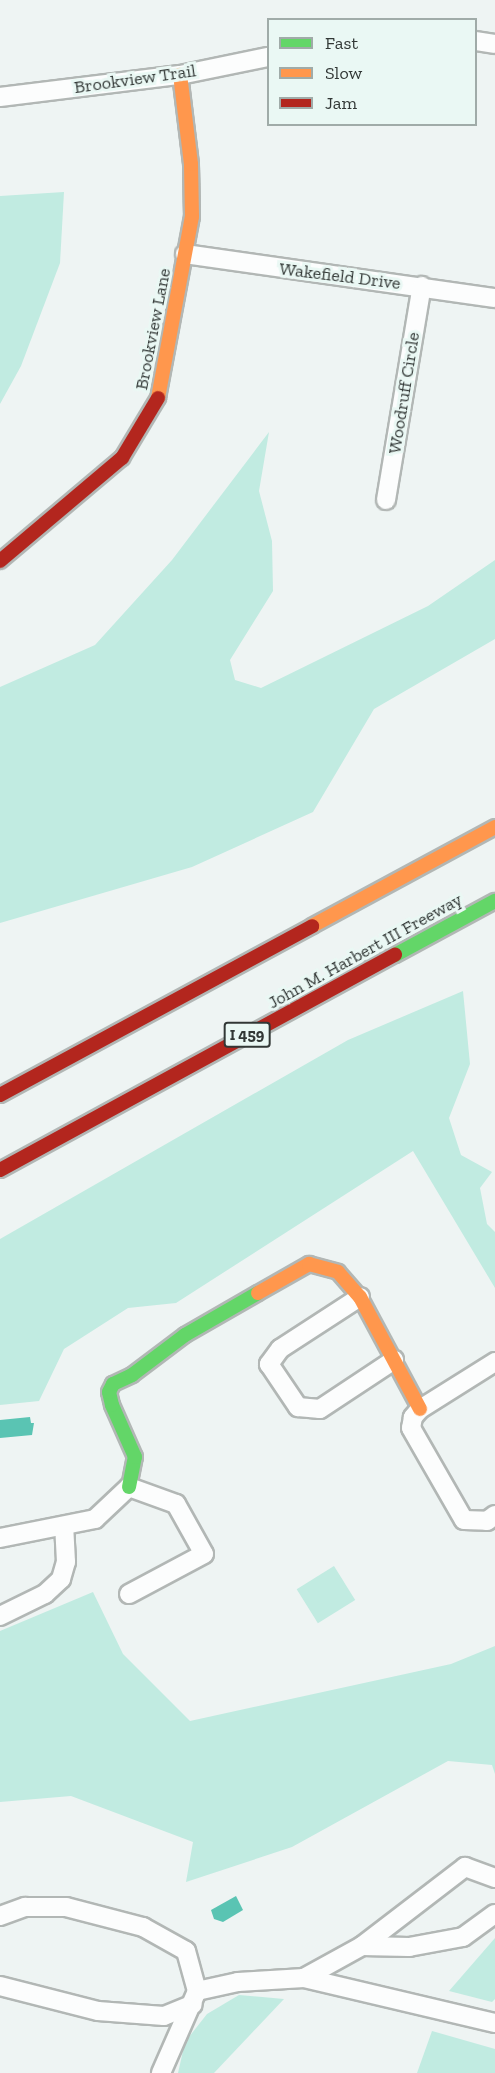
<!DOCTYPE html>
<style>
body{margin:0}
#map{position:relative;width:495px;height:2073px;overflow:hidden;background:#eef4f3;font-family:"Zilla Slab",serif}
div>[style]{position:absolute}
.green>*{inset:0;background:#c1ebe1;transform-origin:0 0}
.water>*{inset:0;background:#5ac4b3}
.roads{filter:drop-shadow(2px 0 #b2b7b5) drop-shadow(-2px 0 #b2b7b5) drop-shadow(0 2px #b2b7b5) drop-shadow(0 -2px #b2b7b5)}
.street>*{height:18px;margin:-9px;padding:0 9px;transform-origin:9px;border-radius:9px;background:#fcfdfd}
.fast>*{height:14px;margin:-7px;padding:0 7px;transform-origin:7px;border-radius:7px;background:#63d668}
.slow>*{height:14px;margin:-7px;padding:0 7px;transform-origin:7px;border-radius:7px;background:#ff974d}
.jam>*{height:14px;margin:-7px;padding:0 7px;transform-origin:7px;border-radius:7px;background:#b3261e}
span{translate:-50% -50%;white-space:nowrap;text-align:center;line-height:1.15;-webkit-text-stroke:6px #eaf8f4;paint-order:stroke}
.shield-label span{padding:2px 4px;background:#eaf8f4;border:2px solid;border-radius:4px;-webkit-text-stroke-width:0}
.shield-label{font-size:16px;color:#323836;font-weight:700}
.street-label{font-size:18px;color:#323836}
.legend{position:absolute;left:267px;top:18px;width:210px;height:108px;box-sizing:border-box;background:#eaf8f4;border:2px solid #a0aba8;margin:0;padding:8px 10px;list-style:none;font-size:18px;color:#323836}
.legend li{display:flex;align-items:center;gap:12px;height:30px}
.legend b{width:30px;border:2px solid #a0aba8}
</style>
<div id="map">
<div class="green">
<div style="clip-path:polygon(64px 192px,60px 263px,21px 366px,0 404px,0 196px)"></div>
<div style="clip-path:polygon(269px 432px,259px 491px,272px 541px,273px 591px,230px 660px,235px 680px,261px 688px,428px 606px,495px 560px,495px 639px,374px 709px,313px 812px,192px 867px,0 923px,0 687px,95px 645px,172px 560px)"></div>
<div style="clip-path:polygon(463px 991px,470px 1064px,449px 1118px,461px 1155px,492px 1172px,480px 1188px,487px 1224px,495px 1232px,495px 1288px,413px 1151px,176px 1303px,128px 1308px,64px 1349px,39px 1401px,0 1405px,0 1239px,348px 1040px)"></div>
<div style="left:334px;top:1566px;width:40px;height:44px;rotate:58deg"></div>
<div style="clip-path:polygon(93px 1592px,123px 1654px,190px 1721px,451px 1664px,495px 1646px,495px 1774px,492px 1765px,448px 1761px,292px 1847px,186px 1882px,193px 1842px,71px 1796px,0 1802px,0 1631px)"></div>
<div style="clip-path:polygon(495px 1938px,495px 1999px,492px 2002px,449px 1991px)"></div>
<div style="clip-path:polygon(239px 1995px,284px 1999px,214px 2073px,178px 2073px,185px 2042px,207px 2014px)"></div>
<div style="clip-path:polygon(432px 2031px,495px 2049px,495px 2073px,417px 2073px)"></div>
</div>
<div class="water">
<div style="clip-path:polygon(30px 1417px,31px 1423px,34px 1423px,32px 1435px,0 1438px,0 1420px)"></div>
<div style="clip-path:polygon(236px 1896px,243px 1910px,223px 1922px,214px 1919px,211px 1910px)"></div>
</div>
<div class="roads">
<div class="street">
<div style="left:476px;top:41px;width:19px;rotate:9deg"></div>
<div style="left:0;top:97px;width:181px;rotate:-7deg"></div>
<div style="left:180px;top:75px;width:90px;rotate:-11.6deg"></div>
<div style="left:185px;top:254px;width:313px;rotate:8.1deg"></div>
<div style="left:386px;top:500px;width:217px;rotate:-80.5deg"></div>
<div style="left:360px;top:1297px;width:95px;rotate:147deg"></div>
<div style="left:280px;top:1349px;width:19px;rotate:126deg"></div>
<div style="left:269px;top:1364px;width:52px;rotate:56deg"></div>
<div style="left:298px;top:1407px;width:22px;rotate:5deg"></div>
<div style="left:320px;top:1409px;width:89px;rotate:-33.5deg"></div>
<div style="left:495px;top:1362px;width:89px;rotate:147.9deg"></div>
<div style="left:420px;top:1409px;width:11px;rotate:131deg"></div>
<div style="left:413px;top:1417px;width:11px;rotate:100deg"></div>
<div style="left:411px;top:1428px;width:106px;rotate:60.1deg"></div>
<div style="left:464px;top:1520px;width:23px;rotate:2deg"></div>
<div style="left:487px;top:1521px;width:10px;rotate:-37deg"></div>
<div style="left:0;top:1538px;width:97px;rotate:-11.3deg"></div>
<div style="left:95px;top:1519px;width:47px;rotate:-43.3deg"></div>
<div style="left:129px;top:1487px;width:50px;rotate:19.9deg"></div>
<div style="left:176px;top:1504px;width:57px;rotate:60.8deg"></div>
<div style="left:204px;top:1554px;width:85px;rotate:151.9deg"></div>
<div style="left:0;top:1616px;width:50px;rotate:-26.1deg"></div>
<div style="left:45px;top:1594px;width:22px;rotate:-43deg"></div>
<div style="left:61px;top:1579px;width:18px;rotate:-74deg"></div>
<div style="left:66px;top:1562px;width:34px;rotate:-93deg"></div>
<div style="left:0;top:1916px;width:27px;rotate:-20deg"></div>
<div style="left:25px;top:1907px;width:41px"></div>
<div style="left:66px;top:1907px;width:80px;rotate:14.6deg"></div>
<div style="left:143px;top:1927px;width:49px;rotate:29.2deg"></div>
<div style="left:186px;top:1951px;width:41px;rotate:74.6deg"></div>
<div style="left:197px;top:1991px;width:90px;rotate:113.7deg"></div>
<div style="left:362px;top:1946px;width:47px;rotate:1.2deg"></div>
<div style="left:409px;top:1947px;width:55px;rotate:-10.5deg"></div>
<div style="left:463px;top:1937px;width:39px;rotate:-36deg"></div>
<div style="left:304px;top:1978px;width:66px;rotate:-28.9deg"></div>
<div style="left:362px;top:1946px;width:130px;rotate:-37.5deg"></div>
<div style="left:465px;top:1867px;width:32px;rotate:20deg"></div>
<div style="left:0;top:1986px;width:101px;rotate:14.3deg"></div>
<div style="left:98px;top:2011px;width:66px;rotate:4.3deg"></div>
<div style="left:164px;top:2016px;width:31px;rotate:-22deg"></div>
<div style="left:197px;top:1991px;width:42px;rotate:-12.4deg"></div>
<div style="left:238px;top:1982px;width:66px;rotate:-3.5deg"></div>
<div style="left:304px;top:1978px;width:196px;rotate:13.3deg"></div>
</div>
<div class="fast">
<div style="left:395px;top:955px;width:114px;rotate:-28.4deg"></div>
<div style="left:129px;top:1487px;width:31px;rotate:-79deg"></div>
<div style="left:135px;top:1457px;width:57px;rotate:-113.9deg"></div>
<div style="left:112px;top:1405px;width:13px;rotate:-103deg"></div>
<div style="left:109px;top:1392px;width:9px;rotate:-63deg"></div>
<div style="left:113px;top:1384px;width:21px;rotate:-25deg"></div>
<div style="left:132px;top:1375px;width:66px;rotate:-37deg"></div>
<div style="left:185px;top:1335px;width:84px;rotate:-29.9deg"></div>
</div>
<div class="slow">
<div style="left:158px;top:398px;width:184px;rotate:-79.4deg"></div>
<div style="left:192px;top:217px;width:53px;rotate:-91.1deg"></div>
<div style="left:191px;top:164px;width:90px;rotate:-97deg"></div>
<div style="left:312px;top:926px;width:208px;rotate:-28.4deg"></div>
<div style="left:258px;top:1293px;width:59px;rotate:-29.6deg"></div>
<div style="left:309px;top:1264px;width:30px;rotate:15deg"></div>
<div style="left:338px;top:1272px;width:33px;rotate:49deg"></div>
<div style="left:360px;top:1297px;width:127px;rotate:61.8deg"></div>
</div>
<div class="jam">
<div style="left:0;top:561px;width:160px;rotate:-40.2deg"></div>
<div style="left:122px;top:458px;width:70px;rotate:-59deg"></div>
<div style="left:0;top:1095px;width:355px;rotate:-28.4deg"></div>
<div style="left:0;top:1170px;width:450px;rotate:-28.6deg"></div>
</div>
</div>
<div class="shield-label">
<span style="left:247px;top:1035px">I 459</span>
</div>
<div class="street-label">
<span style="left:135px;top:79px;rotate:-8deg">Brookview Trail</span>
<span style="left:340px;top:276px;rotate:7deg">Wakefield Drive</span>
<span style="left:153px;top:329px;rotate:-79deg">Brookview Lane</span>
<span style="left:404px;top:393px;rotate:-81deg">Woodruff Circle</span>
<span style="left:365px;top:951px;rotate:-29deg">John M. Harbert III Freeway</span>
</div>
<ul class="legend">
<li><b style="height:8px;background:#63d668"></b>Fast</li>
<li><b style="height:8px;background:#ff974d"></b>Slow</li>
<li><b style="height:8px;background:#b3261e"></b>Jam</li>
</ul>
</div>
